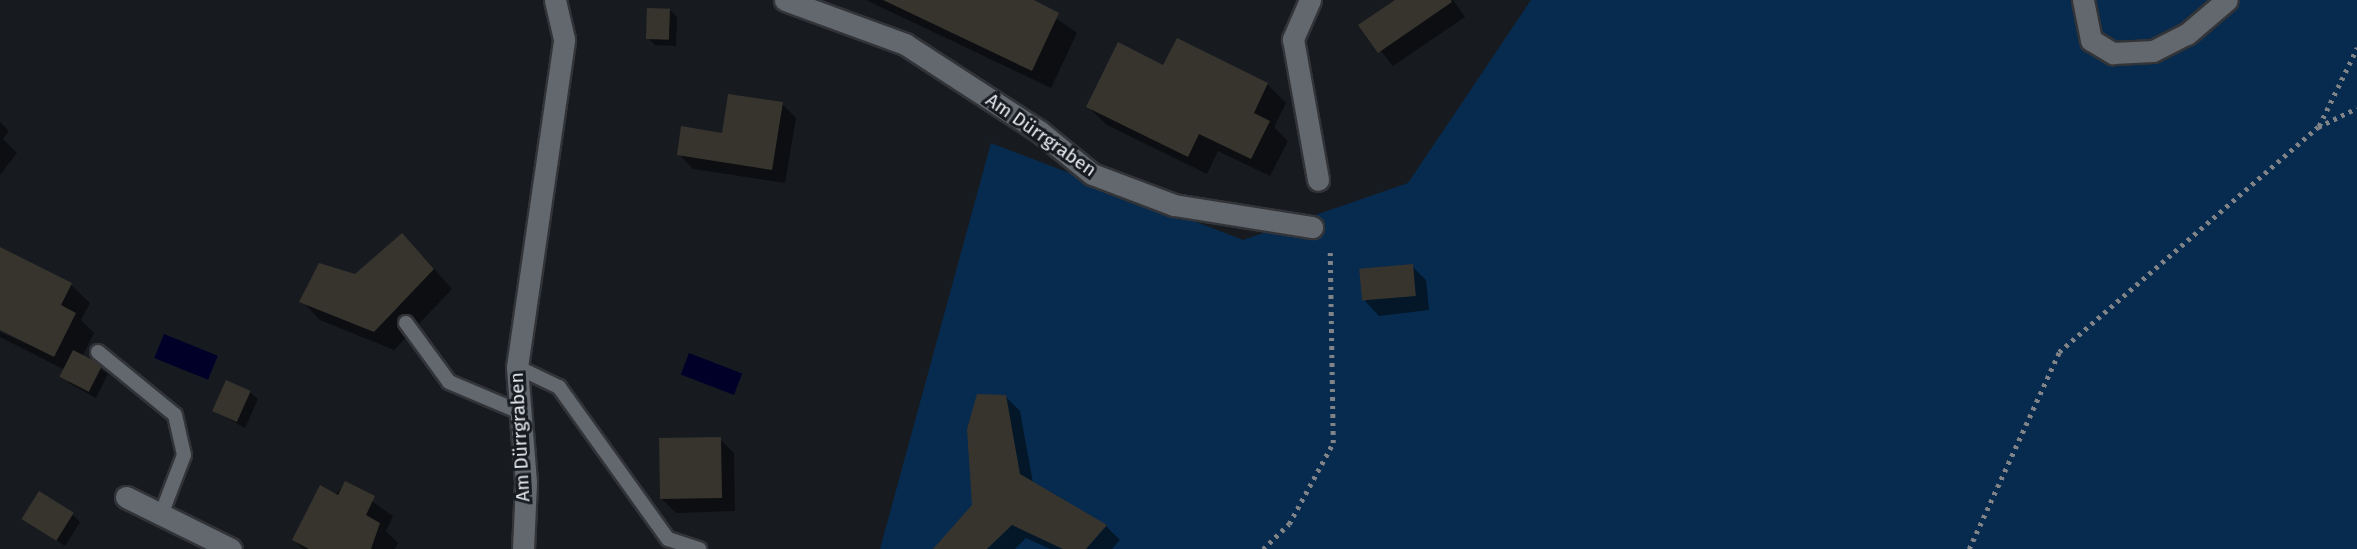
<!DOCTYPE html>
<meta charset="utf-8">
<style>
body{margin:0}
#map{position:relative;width:2357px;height:549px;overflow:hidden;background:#171b20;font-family:"Fira Sans",sans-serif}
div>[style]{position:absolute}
.green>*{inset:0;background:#072b4e}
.water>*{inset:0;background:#000029;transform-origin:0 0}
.shadow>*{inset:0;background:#0007}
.building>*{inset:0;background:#37342e;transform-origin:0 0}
.path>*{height:4.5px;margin-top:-2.25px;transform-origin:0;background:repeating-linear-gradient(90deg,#808488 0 3.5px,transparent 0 8.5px)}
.roads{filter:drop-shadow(2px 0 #323438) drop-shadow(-2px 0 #323438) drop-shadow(0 2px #323438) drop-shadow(0 -2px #323438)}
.lane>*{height:14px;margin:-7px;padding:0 7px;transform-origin:7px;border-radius:7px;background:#62686e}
.street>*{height:21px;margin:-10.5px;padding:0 10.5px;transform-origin:10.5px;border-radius:10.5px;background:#62686e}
span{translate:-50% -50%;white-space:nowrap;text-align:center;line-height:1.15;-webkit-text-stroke:6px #171b20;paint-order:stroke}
.street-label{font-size:19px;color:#eaedf1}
</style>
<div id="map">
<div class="green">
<div style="clip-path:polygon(1531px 0,2357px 0,2357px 549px,880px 549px,991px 143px,1243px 240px,1408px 183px)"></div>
</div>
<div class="water">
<div style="left:164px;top:334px;width:58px;height:26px;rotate:22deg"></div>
<div style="left:689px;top:353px;width:57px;height:23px;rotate:21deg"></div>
</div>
<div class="shadow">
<div style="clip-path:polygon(866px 0,1030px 0,1077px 33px,1051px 88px)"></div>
<div style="clip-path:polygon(1399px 0,1453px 0,1465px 17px,1393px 66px,1361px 26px)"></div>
<div style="clip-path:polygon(670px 10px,677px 17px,676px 46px,655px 45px,648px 38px)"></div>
<div style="clip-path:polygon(1164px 67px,1267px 84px,1286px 103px,1274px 127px,1288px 141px,1270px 176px,1218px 151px,1207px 174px,1107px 125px,1088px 107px)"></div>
<div style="clip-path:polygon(782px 104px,796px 118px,785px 183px,693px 169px,679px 154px)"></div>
<div style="clip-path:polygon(0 122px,9px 131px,3px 139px,17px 153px,0 175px)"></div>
<div style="clip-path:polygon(0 249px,71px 285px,90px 303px,81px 320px,94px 333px,82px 357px,108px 374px,96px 398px,69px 383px,65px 370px,0 337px,0 332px,62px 359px,0 328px)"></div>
<div style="clip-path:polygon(421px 254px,452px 289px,394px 350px,320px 320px,302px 301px)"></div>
<div style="clip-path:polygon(1412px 266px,1426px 280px,1429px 310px,1379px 316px,1365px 301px)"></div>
<div style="clip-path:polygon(250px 392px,258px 399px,245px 428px,214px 411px)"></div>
<div style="clip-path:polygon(1006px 397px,1020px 411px,1033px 483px,1106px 526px,1120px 540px,1112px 549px,1050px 549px,1026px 538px,1015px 549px,936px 549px,974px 506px)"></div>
<div style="clip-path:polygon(720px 439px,734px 453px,735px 511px,676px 513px,661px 498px)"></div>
<div style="clip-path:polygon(346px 483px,393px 516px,386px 531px,398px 543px,395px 549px,303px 549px,294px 540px)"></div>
<div style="clip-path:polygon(73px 515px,80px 522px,65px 546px,25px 519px)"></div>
</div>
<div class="building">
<div style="clip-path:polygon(883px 0,1034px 0,1059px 13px,1032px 71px)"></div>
<div style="clip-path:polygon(1395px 0,1451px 0,1452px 2px,1378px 53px,1358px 25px)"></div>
<div style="left:647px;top:8px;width:23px;height:31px;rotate:2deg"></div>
<div style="clip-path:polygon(1177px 38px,1268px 83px,1254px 113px,1270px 121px,1251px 159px,1199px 134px,1188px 157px,1086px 107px,1118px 42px,1163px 65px)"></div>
<div style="clip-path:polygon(728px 94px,783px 102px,772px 170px,677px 155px,681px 126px,722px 133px)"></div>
<div style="clip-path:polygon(402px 233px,434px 269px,374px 332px,299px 302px,319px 263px,355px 274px)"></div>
<div style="clip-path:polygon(0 247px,72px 283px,61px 305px,76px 313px,54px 357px,0 330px)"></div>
<div style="left:1413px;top:264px;width:32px;height:54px;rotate:85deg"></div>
<div style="left:73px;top:350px;width:33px;height:30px;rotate:27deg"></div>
<div style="left:226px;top:380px;width:27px;height:34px;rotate:24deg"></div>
<div style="clip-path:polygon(977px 394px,1006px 395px,1020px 474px,1107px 525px,1086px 549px,1063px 549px,1012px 525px,987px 549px,933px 549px,972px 505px,967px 429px)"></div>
<div style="left:721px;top:437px;width:61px;height:62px;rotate:89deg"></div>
<div style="clip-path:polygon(345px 481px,375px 496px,366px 515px,380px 523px,371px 549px,309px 549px,292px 540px,320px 485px,338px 495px)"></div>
<div style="left:39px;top:491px;width:41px;height:33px;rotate:32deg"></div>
</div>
<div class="path">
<div style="left:2319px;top:126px;width:87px;rotate:-64deg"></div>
<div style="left:1263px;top:549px;width:36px;rotate:-44deg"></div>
<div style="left:1289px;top:524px;width:92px;rotate:-61.5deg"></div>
<div style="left:1333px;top:443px;width:193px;rotate:-90.9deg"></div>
<div style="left:1969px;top:549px;width:217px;rotate:-65.4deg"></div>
<div style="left:2059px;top:352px;width:343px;rotate:-41deg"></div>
<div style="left:2318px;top:127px;width:43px;rotate:-26deg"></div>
</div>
<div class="roads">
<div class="lane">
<div style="left:406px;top:323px;width:73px;rotate:53.9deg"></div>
<div style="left:449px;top:382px;width:77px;rotate:22.9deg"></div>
<div style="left:98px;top:352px;width:99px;rotate:39.3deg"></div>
<div style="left:175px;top:415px;width:41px;rotate:77.3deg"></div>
<div style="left:184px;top:455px;width:64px;rotate:111deg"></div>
<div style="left:517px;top:367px;width:47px;rotate:25.5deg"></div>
<div style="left:559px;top:387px;width:187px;rotate:54.4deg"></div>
<div style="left:668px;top:539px;width:33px;rotate:18deg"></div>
</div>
<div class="street">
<div style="left:785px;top:0;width:128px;rotate:20.1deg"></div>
<div style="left:905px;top:44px;width:160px;rotate:33deg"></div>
<div style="left:1039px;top:131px;width:68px;rotate:39.1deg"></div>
<div style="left:1092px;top:174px;width:88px;rotate:20.7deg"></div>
<div style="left:1174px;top:205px;width:140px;rotate:9.1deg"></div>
<div style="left:1310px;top:0;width:43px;rotate:113.6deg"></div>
<div style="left:1293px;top:39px;width:143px;rotate:79.9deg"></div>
<div style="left:2083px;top:0;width:41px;rotate:78.7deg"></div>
<div style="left:2091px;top:40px;width:26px;rotate:31deg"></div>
<div style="left:2113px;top:53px;width:40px;rotate:-2.9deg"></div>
<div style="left:2153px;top:51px;width:38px;rotate:-27deg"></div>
<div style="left:2187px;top:34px;width:52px;rotate:-40.4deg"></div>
<div style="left:126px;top:497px;width:117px;rotate:26.3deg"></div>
<div style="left:523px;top:549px;width:67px;rotate:-87.4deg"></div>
<div style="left:526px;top:482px;width:115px;rotate:-94.5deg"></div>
<div style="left:517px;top:367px;width:331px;rotate:-81.8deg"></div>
<div style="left:564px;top:39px;width:40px;rotate:-103deg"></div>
</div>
</div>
<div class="street-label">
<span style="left:1041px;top:135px;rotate:35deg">Am Dürrgraben</span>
<span style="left:520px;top:437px;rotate:-93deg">Am Dürrgraben</span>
</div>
</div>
